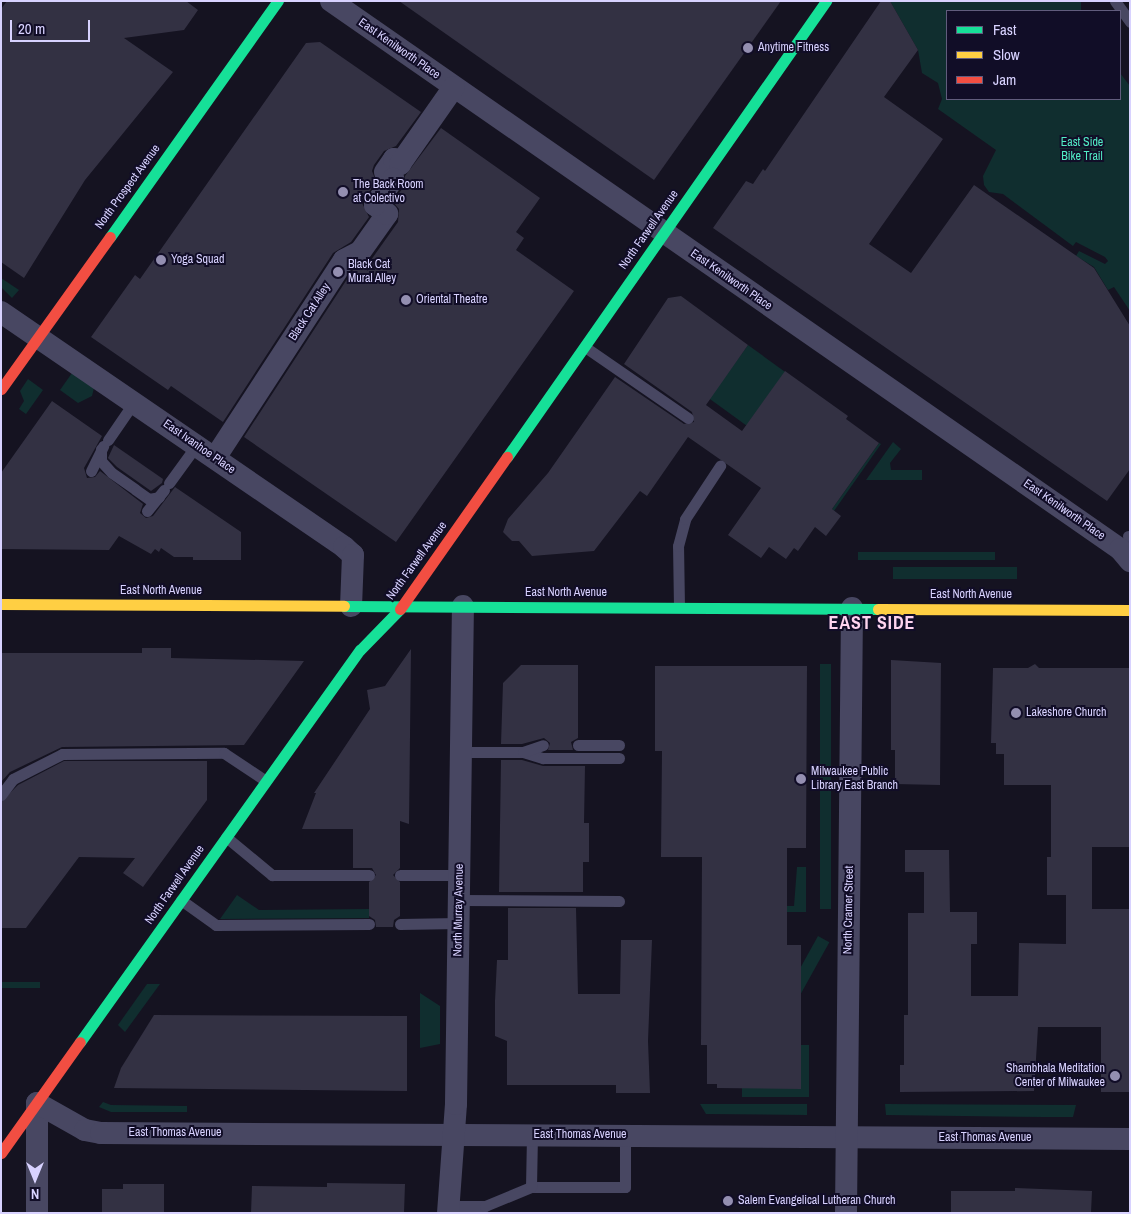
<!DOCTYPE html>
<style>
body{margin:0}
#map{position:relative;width:1131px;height:1214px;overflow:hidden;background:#151321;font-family:"Archivo Narrow",sans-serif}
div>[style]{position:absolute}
.green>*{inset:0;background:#102e2f;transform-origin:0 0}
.building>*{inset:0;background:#333143}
.lane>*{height:11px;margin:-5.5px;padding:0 5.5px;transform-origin:5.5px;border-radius:5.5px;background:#484762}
.street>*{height:22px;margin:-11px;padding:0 11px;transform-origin:11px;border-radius:11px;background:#484762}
.fast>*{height:11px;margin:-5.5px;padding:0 5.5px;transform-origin:5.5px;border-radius:5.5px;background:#16e098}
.slow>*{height:11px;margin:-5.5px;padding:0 5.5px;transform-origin:5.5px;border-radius:5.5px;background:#ffcf43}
.jam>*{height:11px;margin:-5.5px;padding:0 5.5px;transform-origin:5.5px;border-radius:5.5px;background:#f24e42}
.dots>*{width:14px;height:14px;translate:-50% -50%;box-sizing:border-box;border:2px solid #110d27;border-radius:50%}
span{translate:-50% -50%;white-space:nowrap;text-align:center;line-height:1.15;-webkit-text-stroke:4px #110d27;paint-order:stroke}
.poi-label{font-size:12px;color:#d8d2ff}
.left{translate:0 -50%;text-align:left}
.right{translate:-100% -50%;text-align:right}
.street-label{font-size:12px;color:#d8d2ff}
.park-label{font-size:12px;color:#52ecc6}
.district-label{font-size:18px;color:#ffd4ef;font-weight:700;letter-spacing:1px}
.frame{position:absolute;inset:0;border:2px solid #d8d2ff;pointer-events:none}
.legend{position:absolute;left:946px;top:10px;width:175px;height:90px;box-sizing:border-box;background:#110d27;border:1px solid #615c7d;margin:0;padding:6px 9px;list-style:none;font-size:15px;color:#d8d2ff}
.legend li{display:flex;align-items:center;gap:10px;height:25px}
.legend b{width:25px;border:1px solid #615c7d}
.north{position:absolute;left:10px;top:1154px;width:50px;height:50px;-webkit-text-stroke:4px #110d27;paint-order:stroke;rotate:180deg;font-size:14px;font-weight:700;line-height:20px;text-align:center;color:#d8d2ff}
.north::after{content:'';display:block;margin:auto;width:18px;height:22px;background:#d8d2ff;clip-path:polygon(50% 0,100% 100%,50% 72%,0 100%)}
.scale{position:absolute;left:10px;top:20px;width:80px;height:22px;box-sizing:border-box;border:2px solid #d8d2ff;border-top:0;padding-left:6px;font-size:15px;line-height:18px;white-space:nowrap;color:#d8d2ff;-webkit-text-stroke:4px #110d27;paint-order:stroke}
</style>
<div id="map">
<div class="green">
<div style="clip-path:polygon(890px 1px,1081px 1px,1081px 11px,947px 11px,947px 99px,1120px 99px,1120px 73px,1130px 86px,1130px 311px,1114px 287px,1108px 290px,1094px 267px,1076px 256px,1079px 251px,1105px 264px,1108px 261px,1105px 257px,1076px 242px,1073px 246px,1003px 194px,989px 192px,984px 185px,983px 176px,996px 150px,938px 109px,942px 99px,938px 83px,922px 73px,918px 50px)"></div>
<div style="clip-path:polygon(1px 278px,19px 290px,12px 298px,1px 287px)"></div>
<div style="left:748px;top:345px;width:46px;height:66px;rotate:36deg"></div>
<div style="clip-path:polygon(72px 373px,94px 388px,92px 396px,78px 403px,60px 390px)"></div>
<div style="clip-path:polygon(28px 379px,43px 390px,26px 414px,19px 409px,24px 401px,20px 391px)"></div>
<div style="clip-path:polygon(893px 442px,901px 449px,890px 463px,891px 470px,922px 470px,922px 480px,866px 480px)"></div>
<div style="clip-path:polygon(879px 443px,881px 444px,834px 511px,832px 509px)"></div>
<div style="left:858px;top:552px;width:137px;height:8px"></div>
<div style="left:893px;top:567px;width:124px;height:12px"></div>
<div style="left:831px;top:664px;width:245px;height:11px;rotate:90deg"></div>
<div style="clip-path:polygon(797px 867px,806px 867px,806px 912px,784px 912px,784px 906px,794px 906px)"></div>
<div style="clip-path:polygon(237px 895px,259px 910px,369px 909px,369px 918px,220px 919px)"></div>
<div style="left:818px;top:936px;width:13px;height:162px;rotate:29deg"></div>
<div style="left:1px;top:982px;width:39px;height:6px"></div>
<div style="clip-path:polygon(147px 984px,160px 984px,125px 1032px,118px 1025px)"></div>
<div style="clip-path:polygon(420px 993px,440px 1006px,440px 1044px,420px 1048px)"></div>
<div style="clip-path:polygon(801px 1045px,809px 1045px,809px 1097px,742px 1097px,742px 1088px)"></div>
<div style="clip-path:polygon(103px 1102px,111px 1105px,187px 1106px,187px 1112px,111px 1112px,99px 1107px)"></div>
<div style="clip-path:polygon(700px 1104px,807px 1104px,807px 1115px,706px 1114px)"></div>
<div style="clip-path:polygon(885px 1104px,1076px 1105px,1073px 1117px,1045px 1117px,886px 1115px)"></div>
</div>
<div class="building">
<div style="clip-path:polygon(7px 1px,186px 1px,198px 10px,184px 30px,124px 38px,173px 72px,85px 180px,24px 278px,1px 262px,1px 9px)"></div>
<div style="clip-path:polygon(399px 1px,781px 1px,654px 180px)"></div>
<div style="clip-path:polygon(881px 1px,890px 1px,918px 50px,884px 97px,943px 139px,869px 244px,911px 273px,974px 185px,1094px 268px,1130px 326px,1130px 469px,1107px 501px,713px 228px,746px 181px,753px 184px,763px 169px,765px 171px)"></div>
<div style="clip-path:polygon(320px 42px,421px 112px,396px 146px,384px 151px,374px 165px,372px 171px,376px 181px,362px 203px,369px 217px,351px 242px,333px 253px,223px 422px,171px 386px,168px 390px,91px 337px,135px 275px,140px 279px,306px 43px)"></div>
<div style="clip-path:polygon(441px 128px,540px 198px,516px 232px,524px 238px,516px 250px,574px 291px,396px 542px,244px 437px,353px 270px,371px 260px,398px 222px,399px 209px,393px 202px,404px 186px,405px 176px)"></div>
<div style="clip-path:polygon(681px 296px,748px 345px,706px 405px,742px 431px,785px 371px,848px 416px,846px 419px,879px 443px,832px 509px,841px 516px,826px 536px,815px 527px,798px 551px,794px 548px,786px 559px,769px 547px,761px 558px,728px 535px,761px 488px,688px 437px,647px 496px,640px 491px,594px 551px,532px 556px,519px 541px,512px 541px,503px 532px,508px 519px,548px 473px,615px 377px,684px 424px,694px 422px,692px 412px,624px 364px,668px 298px)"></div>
<div style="clip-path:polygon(52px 401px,102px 436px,84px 468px,87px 478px,95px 477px,100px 471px,143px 504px,140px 513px,146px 518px,153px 516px,175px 487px,241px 532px,241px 560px,193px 560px,193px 557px,174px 557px,161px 548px,159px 552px,155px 549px,151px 554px,119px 536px,109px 550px,1px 549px,1px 473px)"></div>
<div style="clip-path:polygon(114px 445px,163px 479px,162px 483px,151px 491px,117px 467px,108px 458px)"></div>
<div style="clip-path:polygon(142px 648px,171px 648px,171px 658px,304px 661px,244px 745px,62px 747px,10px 772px,1px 782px,1px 653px,142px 653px)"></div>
<div style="clip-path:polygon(411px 649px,409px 824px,400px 821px,400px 868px,393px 875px,400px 882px,400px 916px,394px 920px,393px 927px,376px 927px,375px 920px,369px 916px,369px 882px,376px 875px,372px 868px,353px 868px,353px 829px,302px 829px,316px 793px,314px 793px,370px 709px,367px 690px,385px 686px)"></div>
<div style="clip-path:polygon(891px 660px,941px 663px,940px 785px,895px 784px,895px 750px,891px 750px)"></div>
<div style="clip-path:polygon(1035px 664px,1039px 668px,1130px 668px,1130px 847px,1092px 847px,1092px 909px,1130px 909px,1130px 1092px,1101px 1092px,1101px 1027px,1038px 1027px,1034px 1091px,900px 1092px,900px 1065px,904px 1065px,904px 1015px,908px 1015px,908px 913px,924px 913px,924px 872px,905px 872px,905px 850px,949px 850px,950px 912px,977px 912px,977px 944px,971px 944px,971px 996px,1018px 996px,1019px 943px,1066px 944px,1066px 895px,1047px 895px,1047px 857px,1051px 857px,1051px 785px,1004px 785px,1004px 754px,996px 754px,996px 743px,991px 743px,993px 668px,1028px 668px)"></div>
<div style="clip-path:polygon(521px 665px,578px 665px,578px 738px,571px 742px,573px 750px,548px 750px,550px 743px,544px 738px,522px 744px,501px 744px,503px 683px)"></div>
<div style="clip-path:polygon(655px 666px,807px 666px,806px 848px,787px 848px,787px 945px,801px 945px,801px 1089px,717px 1088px,717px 1084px,707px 1084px,707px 1045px,701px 1045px,702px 857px,661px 857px,662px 751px,655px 751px)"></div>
<div style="clip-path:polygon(501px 760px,522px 760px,543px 766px,585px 766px,584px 823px,589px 823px,589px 862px,583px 862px,583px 892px,499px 892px)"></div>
<div style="clip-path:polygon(64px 761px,207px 761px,207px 800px,143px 887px,123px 873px,135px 858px,79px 857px,26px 928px,1px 928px,1px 802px,18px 785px)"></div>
<div style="clip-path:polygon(508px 908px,576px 908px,578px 994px,620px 994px,621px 940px,652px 940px,648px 1041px,650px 1093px,616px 1093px,616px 1085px,507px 1085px,507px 1041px,495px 1036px,495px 1001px,497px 960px,508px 960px)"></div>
<div style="clip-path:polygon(154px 1015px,407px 1016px,407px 1091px,114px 1088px,121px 1068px)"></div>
<div style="clip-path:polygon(327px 1183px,405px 1184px,404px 1213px,251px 1213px,252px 1186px,327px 1187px)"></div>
<div style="clip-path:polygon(123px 1184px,164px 1184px,164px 1213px,102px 1213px,102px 1189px,123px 1189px)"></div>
<div style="clip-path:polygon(1015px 1188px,1092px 1191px,1091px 1213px,951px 1213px,951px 1191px,1015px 1191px)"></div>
</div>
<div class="lane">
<div style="left:1115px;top:1px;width:26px;rotate:54deg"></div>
<div style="left:585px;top:347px;width:125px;rotate:34.6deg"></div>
<div style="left:108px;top:440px;width:46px;rotate:-55.6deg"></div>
<div style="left:101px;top:449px;width:12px;rotate:90deg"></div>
<div style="left:101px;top:461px;width:15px;rotate:48deg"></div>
<div style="left:91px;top:471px;width:28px;rotate:-64deg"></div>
<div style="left:112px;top:473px;width:28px;rotate:35deg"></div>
<div style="left:169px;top:483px;width:46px;rotate:-53.9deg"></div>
<div style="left:136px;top:490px;width:16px;rotate:35deg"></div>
<div style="left:149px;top:499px;width:10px;rotate:-11deg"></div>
<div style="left:147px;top:511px;width:27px;rotate:-51deg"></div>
<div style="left:1128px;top:536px;width:2px"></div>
<div style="left:679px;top:607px;width:61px;rotate:-90.9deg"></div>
<div style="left:678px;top:546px;width:28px;rotate:-75deg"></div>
<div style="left:685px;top:519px;width:64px;rotate:-56.6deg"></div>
<div style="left:578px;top:745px;width:41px"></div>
<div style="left:461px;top:752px;width:62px"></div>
<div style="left:523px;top:752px;width:21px;rotate:17deg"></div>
<div style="left:543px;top:758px;width:76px"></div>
<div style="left:523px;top:752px;width:21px;rotate:-19deg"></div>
<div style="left:1px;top:795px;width:20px;rotate:-53deg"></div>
<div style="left:13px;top:779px;width:55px;rotate:-27deg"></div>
<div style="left:62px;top:754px;width:162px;rotate:-0.4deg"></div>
<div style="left:224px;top:753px;width:50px;rotate:33.7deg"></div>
<div style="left:226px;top:837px;width:60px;rotate:39.6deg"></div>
<div style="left:272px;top:875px;width:97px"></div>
<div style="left:400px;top:875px;width:59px"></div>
<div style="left:181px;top:900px;width:43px;rotate:35.5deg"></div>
<div style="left:216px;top:925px;width:153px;rotate:-0.4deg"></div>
<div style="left:459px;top:900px;width:160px;rotate:0.4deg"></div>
<div style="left:400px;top:924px;width:58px;rotate:-1deg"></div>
<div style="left:531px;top:1187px;width:94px"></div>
<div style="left:625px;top:1187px;width:51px;rotate:-90deg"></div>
<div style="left:449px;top:1206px;width:36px"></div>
<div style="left:485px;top:1206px;width:50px;rotate:-22.4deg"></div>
<div style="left:531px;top:1187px;width:52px;rotate:-88.9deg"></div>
</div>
<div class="street">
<div style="left:331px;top:1px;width:961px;rotate:34.78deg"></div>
<div style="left:1120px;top:549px;width:16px;rotate:50deg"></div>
<div style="left:385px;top:172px;width:16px;rotate:-55deg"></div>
<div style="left:394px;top:159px;width:8px;rotate:40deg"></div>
<div style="left:400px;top:164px;width:94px;rotate:-55deg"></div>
<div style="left:1px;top:312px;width:416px;rotate:34.4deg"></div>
<div style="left:344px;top:547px;width:12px;rotate:42deg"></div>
<div style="left:353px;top:555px;width:51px;rotate:92.2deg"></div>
<div style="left:215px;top:458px;width:236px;rotate:-56.9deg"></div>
<div style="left:344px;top:260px;width:18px;rotate:-27deg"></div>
<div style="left:360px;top:252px;width:47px;rotate:-54.6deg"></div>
<div style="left:387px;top:214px;width:15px;rotate:-143deg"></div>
<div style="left:375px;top:205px;width:32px;rotate:-55deg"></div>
<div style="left:37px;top:1213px;width:110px;rotate:-90deg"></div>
<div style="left:37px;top:1103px;width:55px;rotate:29.4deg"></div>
<div style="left:85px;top:1130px;width:16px;rotate:11deg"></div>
<div style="left:101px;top:1133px;width:1029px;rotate:0.33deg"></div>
<div style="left:448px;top:1213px;width:109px;rotate:-85.8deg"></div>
<div style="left:456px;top:1104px;width:498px;rotate:-89.2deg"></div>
<div style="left:846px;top:1213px;width:605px;rotate:-89.43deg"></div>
</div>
<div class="fast">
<div style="left:110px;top:237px;width:290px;rotate:-54.6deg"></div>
<div style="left:507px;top:457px;width:557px;rotate:-55.02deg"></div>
<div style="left:344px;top:606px;width:534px;rotate:0.32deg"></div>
<div style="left:80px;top:1042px;width:482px;rotate:-54.5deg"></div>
<div style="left:360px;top:650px;width:57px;rotate:-45.7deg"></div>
</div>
<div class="slow">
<div style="left:1px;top:604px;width:343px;rotate:0.3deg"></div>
<div style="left:878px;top:609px;width:252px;rotate:0.2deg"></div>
</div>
<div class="jam">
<div style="left:1px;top:389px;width:187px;rotate:-54.4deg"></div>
<div style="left:400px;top:609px;width:186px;rotate:-54.9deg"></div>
<div style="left:1px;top:1153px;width:136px;rotate:-54.6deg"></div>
</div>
<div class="dots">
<div style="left:748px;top:48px;background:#948fb1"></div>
<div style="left:343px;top:192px;background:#948fb1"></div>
<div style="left:161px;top:260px;background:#948fb1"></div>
<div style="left:338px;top:272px;background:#948fb1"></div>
<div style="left:406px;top:300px;background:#948fb1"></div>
<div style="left:1016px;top:713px;background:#948fb1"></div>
<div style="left:801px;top:779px;background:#948fb1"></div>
<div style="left:1115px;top:1076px;background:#948fb1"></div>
<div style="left:728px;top:1201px;background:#948fb1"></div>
</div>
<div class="poi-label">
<span class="left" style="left:758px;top:48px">Anytime Fitness</span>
<span class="left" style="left:353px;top:192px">The Back Room<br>at Colectivo</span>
<span class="left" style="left:171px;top:260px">Yoga Squad</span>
<span class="left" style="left:348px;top:272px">Black Cat<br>Mural Alley</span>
<span class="left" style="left:416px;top:300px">Oriental Theatre</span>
<span class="left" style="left:1026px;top:713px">Lakeshore Church</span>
<span class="left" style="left:811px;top:779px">Milwaukee Public<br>Library East Branch</span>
<span class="right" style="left:1105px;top:1076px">Shambhala Meditation<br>Center of Milwaukee</span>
<span class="left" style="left:738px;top:1201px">Salem Evangelical Lutheran Church</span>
</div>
<div class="street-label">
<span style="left:399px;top:49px;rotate:35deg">East Kenilworth Place</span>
<span style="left:128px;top:187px;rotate:-54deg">North Prospect Avenue</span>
<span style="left:649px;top:230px;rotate:-55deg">North Farwell Avenue</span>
<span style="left:731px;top:280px;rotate:35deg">East Kenilworth Place</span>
<span style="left:310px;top:312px;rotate:-57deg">Black Cat Alley</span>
<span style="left:199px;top:447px;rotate:35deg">East Ivanhoe Place</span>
<span style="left:1064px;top:510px;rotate:35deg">East Kenilworth Place</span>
<span style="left:417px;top:561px;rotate:-54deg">North Farwell Avenue</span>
<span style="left:161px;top:591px">East North Avenue</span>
<span style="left:566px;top:593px">East North Avenue</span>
<span style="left:971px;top:595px">East North Avenue</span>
<span style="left:175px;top:885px;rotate:-55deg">North Farwell Avenue</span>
<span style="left:459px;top:910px;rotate:-89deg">North Murray Avenue</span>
<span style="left:849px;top:910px;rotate:-89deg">North Cramer Street</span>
<span style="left:175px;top:1133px">East Thomas Avenue</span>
<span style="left:580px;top:1135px">East Thomas Avenue</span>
<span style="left:985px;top:1138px">East Thomas Avenue</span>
</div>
<div class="park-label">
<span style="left:1082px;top:150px">East Side<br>Bike Trail</span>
</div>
<div class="district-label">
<span style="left:872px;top:623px">EAST SIDE</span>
</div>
<div class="frame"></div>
<ul class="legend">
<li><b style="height:6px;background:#16e098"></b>Fast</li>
<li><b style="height:6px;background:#ffcf43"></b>Slow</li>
<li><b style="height:6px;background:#f24e42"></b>Jam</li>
</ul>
<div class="north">N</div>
<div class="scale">20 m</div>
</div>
